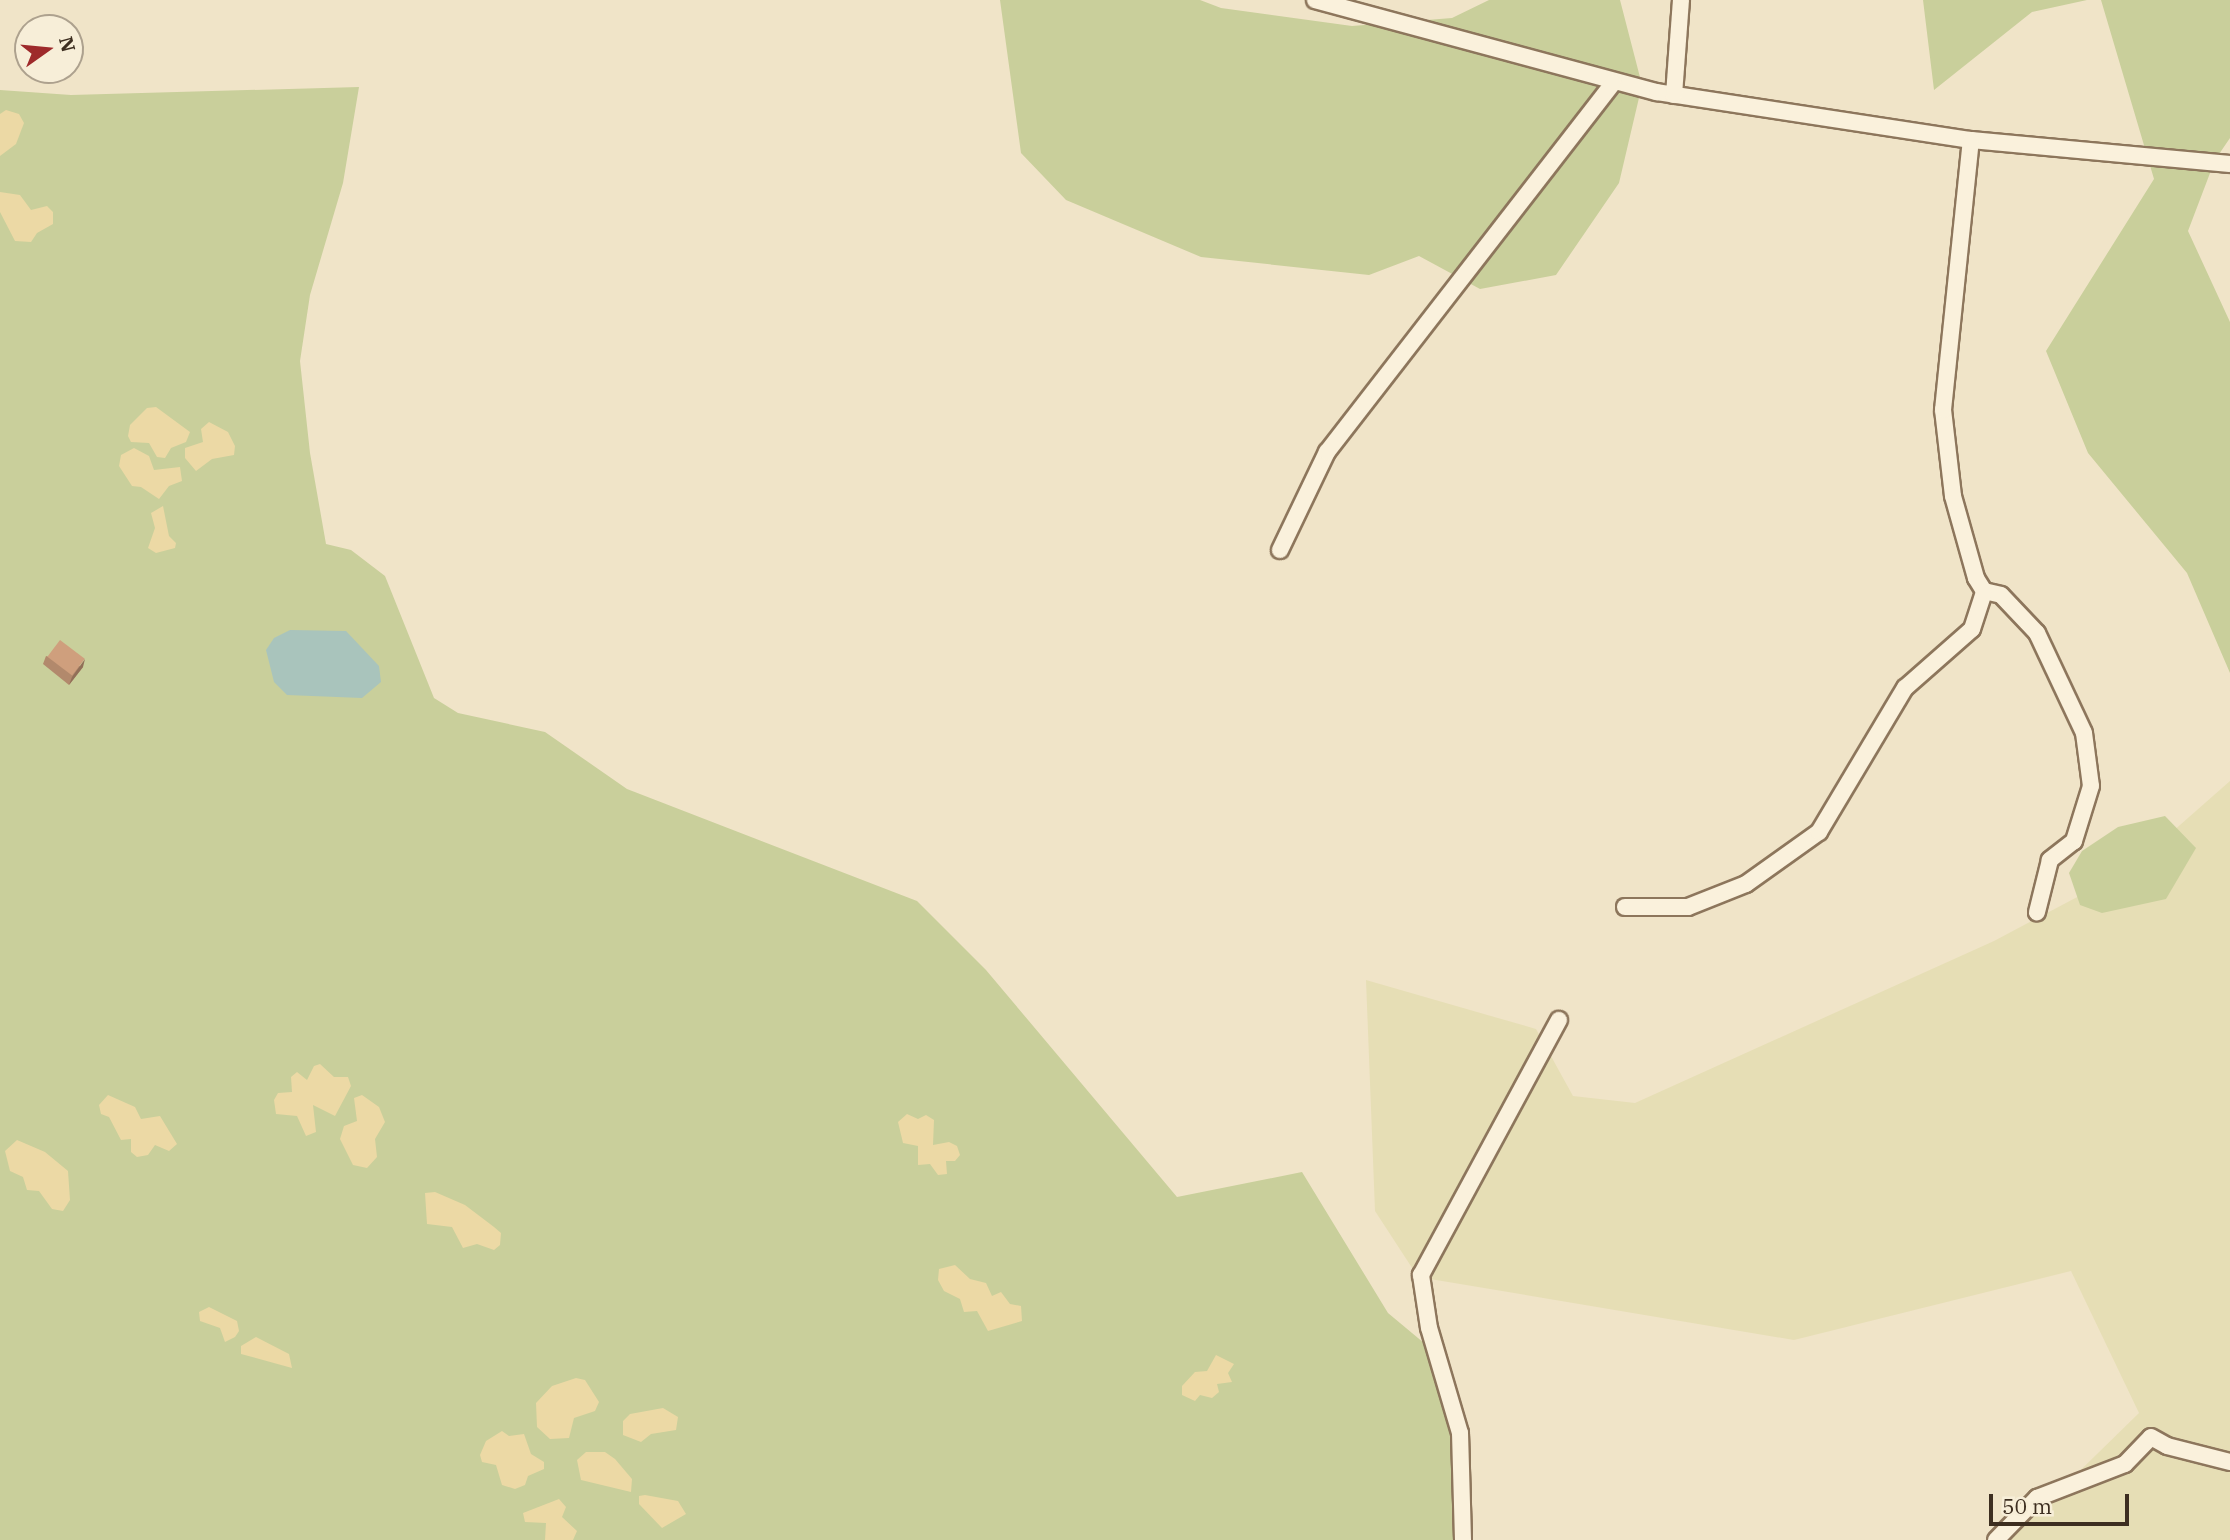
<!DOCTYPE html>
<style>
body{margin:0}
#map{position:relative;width:2230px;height:1540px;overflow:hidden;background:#f0e4c8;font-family:"IBM Plex Serif",serif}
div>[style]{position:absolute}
.farmland>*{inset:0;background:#e6deb5}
.green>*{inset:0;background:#c9cf9b}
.sand>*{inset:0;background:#ecd9a5}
.water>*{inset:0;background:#a9c4bc}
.roads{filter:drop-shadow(2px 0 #8d765c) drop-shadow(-2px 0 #8d765c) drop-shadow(0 2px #8d765c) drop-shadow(0 -2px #8d765c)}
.minor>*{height:16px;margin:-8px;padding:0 8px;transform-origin:8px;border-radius:8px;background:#faf1dc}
.wall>*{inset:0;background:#b2896c}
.shaded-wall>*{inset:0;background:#916f58}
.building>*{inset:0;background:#cf9f7d;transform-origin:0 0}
span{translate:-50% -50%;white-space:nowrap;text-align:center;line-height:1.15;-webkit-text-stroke:7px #f7eed8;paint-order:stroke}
.north{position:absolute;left:14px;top:14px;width:70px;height:70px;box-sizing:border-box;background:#f7eed8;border:2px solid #ada18e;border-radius:50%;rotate:75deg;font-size:19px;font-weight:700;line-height:28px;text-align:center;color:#3d2e20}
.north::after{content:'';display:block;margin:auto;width:24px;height:32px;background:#9e2a2b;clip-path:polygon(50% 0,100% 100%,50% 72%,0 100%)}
.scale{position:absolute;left:1989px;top:1494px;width:140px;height:32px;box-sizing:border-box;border:4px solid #3d2e20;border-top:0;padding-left:9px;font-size:21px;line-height:24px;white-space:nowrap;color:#3d2e20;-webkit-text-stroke:5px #f7eed8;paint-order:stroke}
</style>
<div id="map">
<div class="farmland">
<div style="clip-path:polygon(2230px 781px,2230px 1540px,2009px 1540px,2139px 1413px,2071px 1271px,1794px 1340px,1418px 1277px,1375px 1211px,1366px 980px,1536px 1029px,1573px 1096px,1635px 1103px,1994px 941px,2130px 869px)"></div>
</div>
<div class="green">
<div style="clip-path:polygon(1000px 0,1200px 0,1221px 8px,1352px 26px,1452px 18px,1489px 0,1620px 0,1642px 85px,1619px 183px,1556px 275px,1480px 289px,1419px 256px,1369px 275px,1201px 257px,1066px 200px,1021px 153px)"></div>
<div style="clip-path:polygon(1923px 0,2087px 0,2032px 12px,1934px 90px)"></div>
<div style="clip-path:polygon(2101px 0,2230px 0,2230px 138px,2215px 160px,2188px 231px,2230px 322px,2230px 673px,2187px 573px,2088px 453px,2046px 351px,2154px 179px)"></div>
<div style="clip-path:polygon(359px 87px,343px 183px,310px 295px,300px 361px,310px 453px,326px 544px,351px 550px,385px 576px,434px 698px,458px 713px,545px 732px,627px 789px,917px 901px,986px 970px,1177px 1197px,1302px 1172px,1388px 1313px,1424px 1343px,1453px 1438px,1458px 1540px,0 1540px,0 90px,71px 95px)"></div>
<div style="clip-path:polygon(2165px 816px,2196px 848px,2166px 899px,2102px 913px,2080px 905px,2069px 873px,2082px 851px,2118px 827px)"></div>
</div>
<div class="sand">
<div style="clip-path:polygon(6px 110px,19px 114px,24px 123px,16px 144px,0 156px,0 114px)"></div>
<div style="clip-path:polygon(0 192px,20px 195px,31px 210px,47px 206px,53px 212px,53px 224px,37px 233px,31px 242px,15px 241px,0 212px)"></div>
<div style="clip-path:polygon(156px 407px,190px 432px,186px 442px,171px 448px,165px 458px,157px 457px,149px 443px,131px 442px,128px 436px,130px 425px,147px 408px)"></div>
<div style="clip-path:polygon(209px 422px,228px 432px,235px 446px,234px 455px,212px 459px,196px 471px,185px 458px,185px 448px,203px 442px,201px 429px)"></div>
<div style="clip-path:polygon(134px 448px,149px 456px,154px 470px,180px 467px,182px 481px,169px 486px,159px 499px,141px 487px,132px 486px,119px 466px,121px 455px)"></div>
<div style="clip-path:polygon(163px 506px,169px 536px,176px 543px,175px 548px,156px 553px,148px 548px,155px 528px,151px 513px)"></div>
<div style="clip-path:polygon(320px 1064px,334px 1077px,348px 1077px,351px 1086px,335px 1116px,313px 1105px,316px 1132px,306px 1136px,297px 1116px,276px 1114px,274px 1100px,278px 1093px,292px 1092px,291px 1077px,297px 1072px,307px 1080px,314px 1066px)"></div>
<div style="clip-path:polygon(108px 1095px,135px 1107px,141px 1119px,160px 1116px,177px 1144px,169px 1151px,155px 1145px,148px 1155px,137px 1157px,131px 1152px,131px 1139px,121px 1140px,109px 1117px,101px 1114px,99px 1105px)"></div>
<div style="clip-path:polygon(362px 1095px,379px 1107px,385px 1122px,375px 1139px,377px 1157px,367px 1168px,353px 1165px,340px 1139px,344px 1126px,357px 1121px,354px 1098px)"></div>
<div style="clip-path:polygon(907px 1114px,918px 1119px,926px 1115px,934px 1120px,933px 1145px,949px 1142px,957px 1146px,960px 1155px,955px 1161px,946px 1161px,947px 1174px,938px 1175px,930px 1164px,918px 1165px,918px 1146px,903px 1143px,898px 1122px)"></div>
<div style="clip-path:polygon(17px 1140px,45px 1152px,68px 1171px,70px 1200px,63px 1211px,52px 1209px,39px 1191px,27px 1190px,23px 1177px,10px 1171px,5px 1151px)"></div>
<div style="clip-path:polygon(435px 1192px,465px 1205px,494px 1227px,501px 1233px,500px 1245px,494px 1250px,477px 1244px,463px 1248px,452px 1227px,427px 1224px,425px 1193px)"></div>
<div style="clip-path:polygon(955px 1265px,970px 1279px,986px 1283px,992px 1296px,1001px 1292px,1010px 1304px,1021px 1306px,1022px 1321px,988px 1331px,977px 1311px,964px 1312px,960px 1299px,944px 1291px,938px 1280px,939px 1269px)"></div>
<div style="clip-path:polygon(209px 1307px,237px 1321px,239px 1331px,235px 1337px,225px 1342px,220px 1328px,200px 1321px,199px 1312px)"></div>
<div style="clip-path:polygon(256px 1337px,289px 1354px,292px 1368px,241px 1354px,241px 1346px)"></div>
<div style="clip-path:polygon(1216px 1355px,1234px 1364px,1228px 1373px,1232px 1382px,1217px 1384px,1219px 1392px,1212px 1398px,1200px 1395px,1195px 1401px,1182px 1395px,1182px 1386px,1195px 1372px,1207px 1371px)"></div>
<div style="clip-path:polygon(576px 1378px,585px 1380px,599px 1402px,595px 1411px,574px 1418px,569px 1438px,550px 1439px,537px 1427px,536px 1403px,552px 1386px)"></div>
<div style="clip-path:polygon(663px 1408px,678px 1417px,676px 1430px,651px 1434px,641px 1442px,623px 1435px,623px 1421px,630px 1414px)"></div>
<div style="clip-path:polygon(502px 1431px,509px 1436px,524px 1434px,531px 1454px,544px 1462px,544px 1469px,528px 1476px,525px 1485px,515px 1489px,502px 1485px,496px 1465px,482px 1462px,480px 1455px,486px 1441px)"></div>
<div style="clip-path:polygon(586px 1452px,605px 1452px,615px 1459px,632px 1479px,631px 1492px,581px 1480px,577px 1460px)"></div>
<div style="clip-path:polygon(645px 1495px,678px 1501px,686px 1514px,662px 1528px,639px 1504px,639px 1496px)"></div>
<div style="clip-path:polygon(559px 1499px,566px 1507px,562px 1517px,577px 1531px,573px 1540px,545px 1540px,546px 1523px,525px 1522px,523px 1513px)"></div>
</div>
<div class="water">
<div style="clip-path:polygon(290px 630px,346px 631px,379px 666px,381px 682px,362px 698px,287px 695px,274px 682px,266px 650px,274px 638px)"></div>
</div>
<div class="roads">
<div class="minor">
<div style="left:1315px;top:0;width:354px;rotate:15.1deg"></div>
<div style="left:1657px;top:92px;width:318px;rotate:8.7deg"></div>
<div style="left:1971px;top:140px;width:260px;rotate:5.3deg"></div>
<div style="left:1674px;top:95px;width:95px;rotate:-85.8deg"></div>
<div style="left:1280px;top:550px;width:109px;rotate:-64.4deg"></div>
<div style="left:1327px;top:452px;width:467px;rotate:-52.2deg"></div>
<div style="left:1984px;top:591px;width:17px;rotate:13deg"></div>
<div style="left:2001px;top:595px;width:52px;rotate:46.5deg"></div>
<div style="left:2037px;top:633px;width:110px;rotate:64.8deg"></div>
<div style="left:2084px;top:733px;width:53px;rotate:82.5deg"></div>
<div style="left:2091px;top:786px;width:58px;rotate:107.2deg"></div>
<div style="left:2074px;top:841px;width:31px;rotate:142deg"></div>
<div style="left:2050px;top:860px;width:54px;rotate:104deg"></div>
<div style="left:1625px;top:907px;width:63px"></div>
<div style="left:1688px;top:907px;width:62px;rotate:-21.6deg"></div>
<div style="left:1746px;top:884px;width:90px;rotate:-35.5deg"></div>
<div style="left:1819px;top:832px;width:168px;rotate:-59.2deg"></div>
<div style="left:1905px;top:688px;width:89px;rotate:-41.4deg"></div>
<div style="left:1972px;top:629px;width:40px;rotate:-72deg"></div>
<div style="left:1984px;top:591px;width:15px;rotate:-122deg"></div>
<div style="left:1976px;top:578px;width:85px;rotate:-105.7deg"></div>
<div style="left:1953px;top:496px;width:87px;rotate:-96.6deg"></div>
<div style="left:1943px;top:410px;width:271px;rotate:-84.1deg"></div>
<div style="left:1463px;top:1540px;width:107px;rotate:-91.6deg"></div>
<div style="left:1460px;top:1433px;width:109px;rotate:-106.4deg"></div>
<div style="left:1429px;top:1328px;width:54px;rotate:-98.6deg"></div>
<div style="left:1421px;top:1275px;width:290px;rotate:-61.6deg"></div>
<div style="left:1996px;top:1540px;width:59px;rotate:-45.7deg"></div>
<div style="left:2037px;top:1498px;width:94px;rotate:-21.1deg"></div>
<div style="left:2125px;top:1464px;width:37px;rotate:-46deg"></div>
<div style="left:2151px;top:1437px;width:18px;rotate:29deg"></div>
<div style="left:2167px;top:1446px;width:65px;rotate:14.3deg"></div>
</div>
</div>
<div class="wall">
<div style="clip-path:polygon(46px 656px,83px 667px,69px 685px,43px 664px)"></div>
</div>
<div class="shaded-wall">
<div style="clip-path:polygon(85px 659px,83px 667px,69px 685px,72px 677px)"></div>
</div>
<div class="building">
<div style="left:60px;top:640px;width:31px;height:21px;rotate:37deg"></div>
</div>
<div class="north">N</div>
<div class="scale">50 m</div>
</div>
